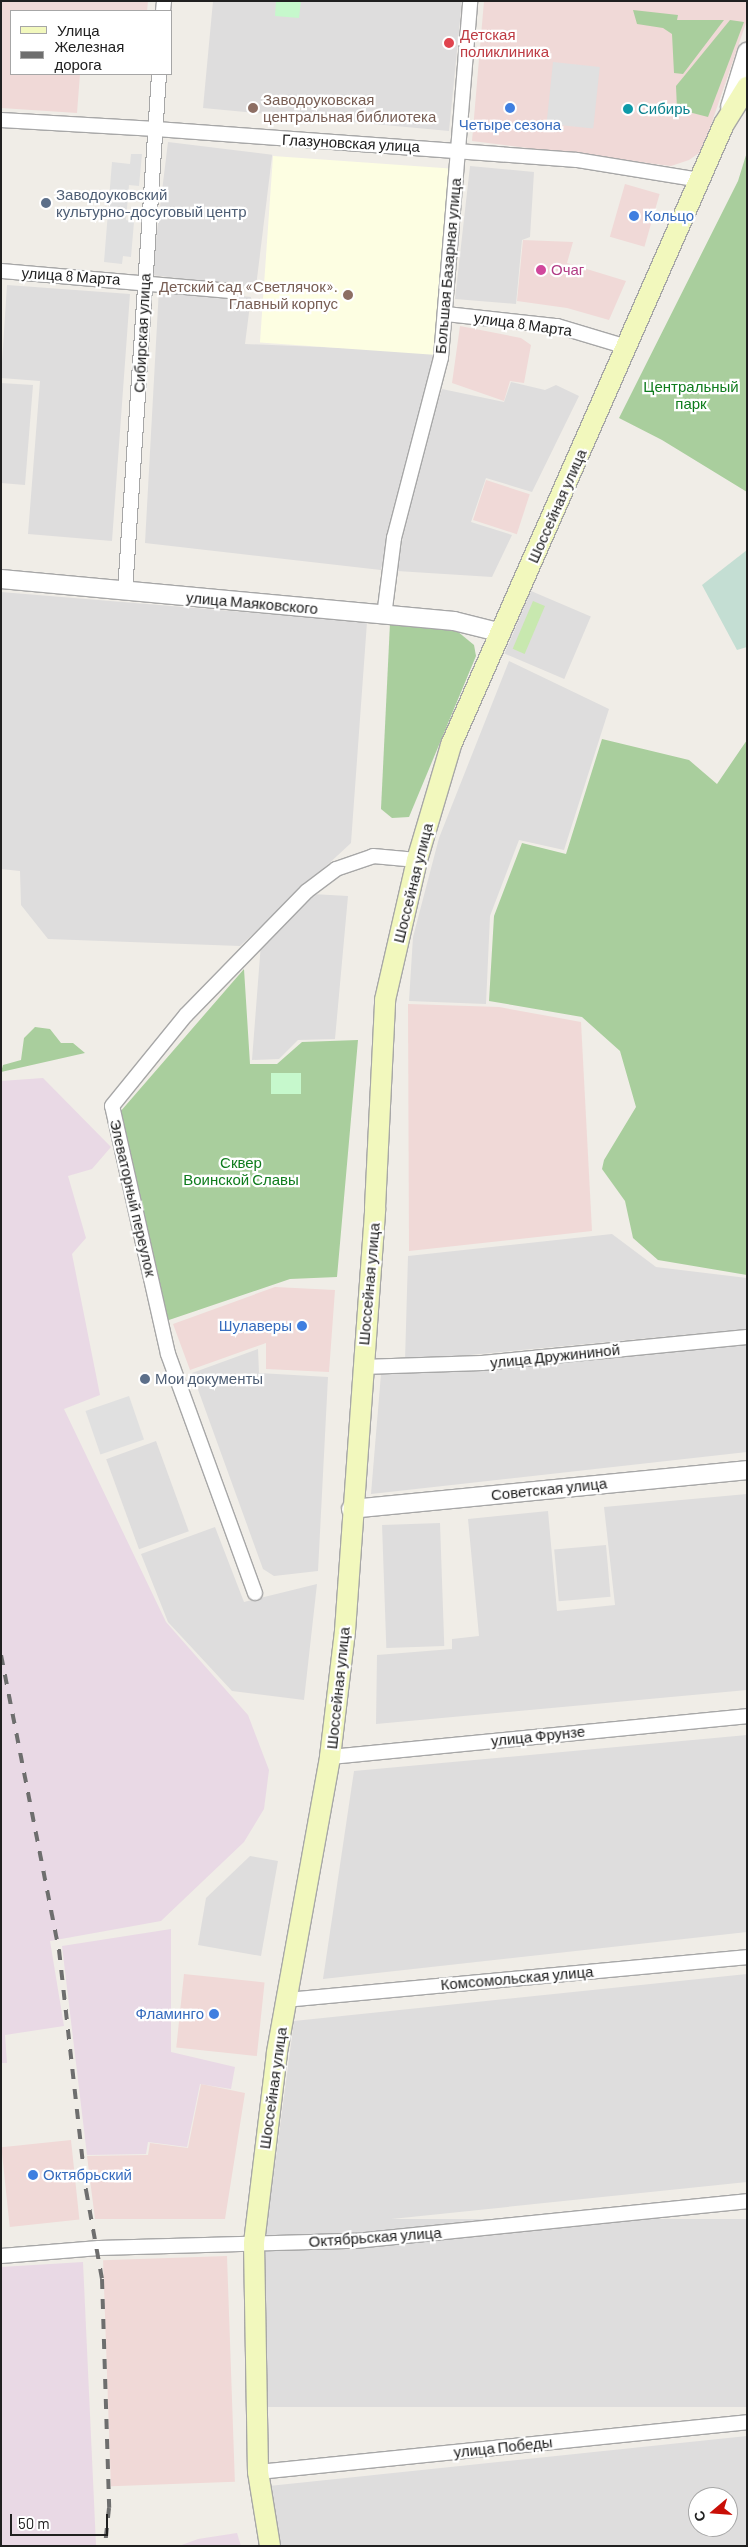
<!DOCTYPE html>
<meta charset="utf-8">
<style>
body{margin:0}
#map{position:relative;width:748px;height:2547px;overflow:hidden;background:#f0ede7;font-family:Barlow,sans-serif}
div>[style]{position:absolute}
.residential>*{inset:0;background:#dedddd;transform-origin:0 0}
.commercial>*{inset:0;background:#f0d9d7;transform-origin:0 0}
.industrial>*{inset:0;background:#e9d9e5}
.education>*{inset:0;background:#fdfee2;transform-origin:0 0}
.grass>*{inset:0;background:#c8e8af;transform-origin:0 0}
.forest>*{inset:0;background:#a9ce9d}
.wetland>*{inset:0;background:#c4ded3}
.park>*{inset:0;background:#c6f8cc;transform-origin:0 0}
.parking>*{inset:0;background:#e0e0e0;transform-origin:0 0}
.roads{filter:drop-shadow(1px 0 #a7a7a7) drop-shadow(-1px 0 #a7a7a7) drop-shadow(0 1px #a7a7a7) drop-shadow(0 -1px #a7a7a7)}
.minor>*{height:14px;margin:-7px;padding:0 7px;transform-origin:7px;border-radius:7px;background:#fff}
.tertiary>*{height:18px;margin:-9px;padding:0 9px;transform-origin:9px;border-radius:9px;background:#fff}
.secondary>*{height:20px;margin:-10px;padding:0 10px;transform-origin:10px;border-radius:10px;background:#f2f8bd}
.rail>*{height:4px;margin-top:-2px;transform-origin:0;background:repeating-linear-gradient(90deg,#6e6e6e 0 10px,transparent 0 20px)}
.dots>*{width:14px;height:14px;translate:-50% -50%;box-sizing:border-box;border:2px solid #fff;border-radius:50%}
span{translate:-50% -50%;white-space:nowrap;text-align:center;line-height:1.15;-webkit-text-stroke:4.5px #fff;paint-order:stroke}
.health-label{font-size:15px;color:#be3a42}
.left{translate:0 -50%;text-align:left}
.education-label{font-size:15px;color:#785e54}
.right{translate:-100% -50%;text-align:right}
.culture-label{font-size:15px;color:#0d838f}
.shop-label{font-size:15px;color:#366cbe}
.street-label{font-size:15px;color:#202020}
.service-label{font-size:15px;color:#4e5e75}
.hotel-label{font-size:15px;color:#b23c85}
.park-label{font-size:15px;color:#0f7c1d}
.frame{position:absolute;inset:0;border:2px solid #202020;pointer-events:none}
.legend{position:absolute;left:10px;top:10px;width:162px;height:65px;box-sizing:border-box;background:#fff;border:1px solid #a6a6a6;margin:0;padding:6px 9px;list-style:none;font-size:15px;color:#202020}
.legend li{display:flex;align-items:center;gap:10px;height:25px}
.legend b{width:25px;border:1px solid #a6a6a6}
.north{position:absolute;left:688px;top:2487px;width:50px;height:50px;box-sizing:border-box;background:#fff;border:1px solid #a6a6a6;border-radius:50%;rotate:252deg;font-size:14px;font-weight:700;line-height:20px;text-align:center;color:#202020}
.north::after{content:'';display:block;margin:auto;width:18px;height:22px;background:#c90f07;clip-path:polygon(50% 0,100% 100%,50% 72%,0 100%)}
.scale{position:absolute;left:10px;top:2514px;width:98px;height:22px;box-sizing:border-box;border:2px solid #202020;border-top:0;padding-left:6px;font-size:15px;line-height:18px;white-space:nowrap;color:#202020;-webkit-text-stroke:4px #fff;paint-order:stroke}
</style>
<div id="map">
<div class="residential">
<div style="clip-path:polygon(213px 1px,462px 1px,449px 131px,203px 108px)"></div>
<div style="left:168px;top:142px;width:105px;height:134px;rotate:7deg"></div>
<div style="clip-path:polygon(470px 166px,534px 172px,530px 237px,522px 240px,516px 304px,455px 299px)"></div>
<div style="clip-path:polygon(7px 285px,130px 294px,112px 541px,28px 534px,40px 381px,1px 378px)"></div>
<div style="clip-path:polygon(159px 288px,251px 297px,245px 344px,438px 352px,381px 570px,145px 543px)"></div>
<div style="clip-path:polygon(511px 382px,545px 390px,556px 385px,579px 396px,532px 492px,486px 478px,471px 522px,512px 535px,492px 577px,397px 571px,412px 484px,442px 389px,504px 402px)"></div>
<div style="clip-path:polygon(1px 383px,33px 385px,25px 485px,1px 483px)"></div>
<div style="left:531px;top:591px;width:65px;height:68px;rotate:23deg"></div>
<div style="clip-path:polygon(1px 592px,367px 622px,351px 843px,240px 946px,48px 939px,21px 905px,20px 871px,1px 869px)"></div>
<div style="clip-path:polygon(509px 661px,609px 709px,564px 850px,519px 840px,490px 916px,486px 1004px,409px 1001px,413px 937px,439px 838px)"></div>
<div style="clip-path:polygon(312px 894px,348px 896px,335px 1039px,298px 1040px,279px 1059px,252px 1060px,261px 943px)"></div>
<div style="clip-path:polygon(612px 1234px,656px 1267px,747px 1278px,747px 1329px,405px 1361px,408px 1256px)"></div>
<div style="clip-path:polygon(747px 1342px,747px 1452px,371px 1494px,381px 1374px)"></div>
<div style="clip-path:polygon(258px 1349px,259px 1373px,328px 1377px,318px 1571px,274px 1576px,263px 1569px,192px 1373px)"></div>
<div style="left:156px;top:1441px;width:96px;height:53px;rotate:70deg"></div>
<div style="clip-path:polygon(747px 1494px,747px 1690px,376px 1724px,377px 1655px,452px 1649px,452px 1639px,479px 1636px,468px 1519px,548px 1511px,557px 1611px,615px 1605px,604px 1507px)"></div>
<div style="left:440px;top:1523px;width:123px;height:58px;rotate:88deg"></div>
<div style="clip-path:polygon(215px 1527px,244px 1602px,317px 1584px,304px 1700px,232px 1691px,168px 1622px,141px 1554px)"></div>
<div style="left:606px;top:1545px;width:52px;height:52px;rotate:85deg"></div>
<div style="clip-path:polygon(747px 1735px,747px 1932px,323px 1979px,354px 1771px)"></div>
<div style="clip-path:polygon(250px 1856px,278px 1861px,261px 1956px,198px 1945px,206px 1898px)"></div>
<div style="clip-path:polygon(747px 1974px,747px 2182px,266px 2232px,294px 2021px)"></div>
<div style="left:747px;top:2219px;width:188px;height:484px;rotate:90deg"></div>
<div style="clip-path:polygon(evenodd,747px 2436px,747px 2546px,281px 2546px,269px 2486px,747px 2436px,698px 2497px,728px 2497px,728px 2527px,698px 2527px,698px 2497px)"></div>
</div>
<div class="commercial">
<div style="clip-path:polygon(1px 1px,148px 1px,147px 11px,11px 11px,11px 74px,80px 74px,77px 113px,1px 108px)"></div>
<div style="clip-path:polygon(484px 1px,747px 1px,746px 23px,702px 151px,689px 160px,671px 166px,472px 141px)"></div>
<div style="left:625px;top:184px;width:36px;height:55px;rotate:16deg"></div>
<div style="clip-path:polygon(523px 240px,573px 242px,567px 263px,626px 281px,609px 320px,567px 308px,517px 301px)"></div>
<div style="clip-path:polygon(460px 326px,521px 338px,531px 345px,524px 383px,510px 381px,504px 401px,452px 383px)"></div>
<div style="left:486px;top:480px;width:46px;height:42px;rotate:18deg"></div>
<div style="clip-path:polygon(408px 1004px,499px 1007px,581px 1022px,592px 1231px,409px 1251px)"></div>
<div style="clip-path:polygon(275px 1287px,335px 1290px,329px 1372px,266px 1369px,266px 1343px,190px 1370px,173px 1324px)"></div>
<div style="left:184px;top:1974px;width:81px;height:74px;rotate:6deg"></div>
<div style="clip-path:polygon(201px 2084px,245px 2093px,225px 2219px,95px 2219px,87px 2156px,148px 2155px,150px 2143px,188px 2148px)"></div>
<div style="left:71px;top:2140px;width:80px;height:70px;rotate:84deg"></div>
<div style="left:227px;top:2256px;width:226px;height:124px;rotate:88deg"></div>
</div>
<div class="industrial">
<div style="clip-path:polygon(43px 1078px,111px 1147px,92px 1169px,68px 1176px,86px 1238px,72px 1254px,100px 1395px,64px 1409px,166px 1622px,248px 1715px,269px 1770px,264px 1809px,244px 1842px,161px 1921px,50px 1941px,64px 2026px,5px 2035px,7px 2063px,1px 2063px,1px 1081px)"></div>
<div style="clip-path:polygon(171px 1929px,171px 2052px,235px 2067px,231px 2089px,200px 2084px,187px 2147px,148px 2142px,146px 2154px,87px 2155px,62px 1946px)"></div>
<div style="clip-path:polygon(83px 2262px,96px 2545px,1px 2546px,1px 2267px)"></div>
<div style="clip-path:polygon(237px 2533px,241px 2546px,179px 2546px,198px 2539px)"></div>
</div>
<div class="education">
<div style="left:273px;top:156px;width:181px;height:187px;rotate:4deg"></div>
</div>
<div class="grass">
<div style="left:533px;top:601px;width:13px;height:52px;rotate:23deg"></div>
</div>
<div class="forest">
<div style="clip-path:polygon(633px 10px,678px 15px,677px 20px,724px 20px,683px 74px,674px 73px,672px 34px,663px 28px,637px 24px)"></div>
<div style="clip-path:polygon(730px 20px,744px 22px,708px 117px,677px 109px,676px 86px)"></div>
<div style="clip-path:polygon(747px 152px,747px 492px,662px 440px,619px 418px,738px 181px)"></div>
<div style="clip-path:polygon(390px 623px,457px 631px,474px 645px,476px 656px,409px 817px,392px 818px,381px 809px)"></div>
<div style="clip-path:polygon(602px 739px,689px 760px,717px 784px,747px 740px,747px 1275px,658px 1260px,633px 1238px,625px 1201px,602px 1169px,604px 1160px,636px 1107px,620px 1051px,582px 1017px,489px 1001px,494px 916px,522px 843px,566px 854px)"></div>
<div style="clip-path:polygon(244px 969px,250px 1064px,277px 1064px,302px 1042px,358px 1040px,337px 1277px,290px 1279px,166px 1321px,120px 1112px)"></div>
<div style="clip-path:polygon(35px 1027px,50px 1029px,61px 1043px,73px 1043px,85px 1053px,1px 1072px,3px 1065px,21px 1060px,24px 1038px)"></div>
</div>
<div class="wetland">
<div style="clip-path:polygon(747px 550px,747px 647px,737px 650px,702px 585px)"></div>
</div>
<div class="park">
<div style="clip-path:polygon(276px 1px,301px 1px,299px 18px,275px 16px)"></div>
<div style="left:271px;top:1073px;width:30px;height:21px"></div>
</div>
<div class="parking">
<div style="left:553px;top:62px;width:47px;height:62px;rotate:6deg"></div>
<div style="clip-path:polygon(131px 154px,142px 154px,139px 186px,129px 185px,126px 220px,134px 222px,131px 257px,123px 256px,122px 264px,104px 262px,112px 162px,130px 164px)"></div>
<div style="left:129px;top:1396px;width:46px;height:46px;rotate:71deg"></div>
</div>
<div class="roads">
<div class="minor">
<div style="left:163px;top:11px;width:10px;rotate:-84deg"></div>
<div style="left:1px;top:120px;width:155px;rotate:3.3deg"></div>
<div style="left:156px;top:129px;width:422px;rotate:4.2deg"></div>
<div style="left:577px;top:160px;width:125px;rotate:9.2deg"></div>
<div style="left:1px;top:271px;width:229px;rotate:5deg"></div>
<div style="left:446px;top:314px;width:112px;rotate:6.2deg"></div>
<div style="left:557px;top:326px;width:73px;rotate:16.7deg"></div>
<div style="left:125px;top:592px;width:519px;rotate:-86.24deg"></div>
<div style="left:384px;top:616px;width:79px;rotate:-82.7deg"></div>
<div style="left:394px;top:538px;width:187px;rotate:-75.4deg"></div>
<div style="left:441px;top:357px;width:357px;rotate:-85.3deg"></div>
<div style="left:362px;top:1367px;width:120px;rotate:-1.9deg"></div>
<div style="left:482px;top:1363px;width:266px;rotate:-5.6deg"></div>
<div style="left:255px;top:1593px;width:254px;rotate:-110deg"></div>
<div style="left:168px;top:1354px;width:254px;rotate:-102.7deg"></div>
<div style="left:112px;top:1106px;width:117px;rotate:-50.9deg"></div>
<div style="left:186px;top:1015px;width:173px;rotate:-45.7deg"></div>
<div style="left:307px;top:891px;width:36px;rotate:-37deg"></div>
<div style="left:336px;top:869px;width:39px;rotate:-19deg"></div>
<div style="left:373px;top:856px;width:44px;rotate:5.2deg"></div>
<div style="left:330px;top:1757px;width:419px;rotate:-5.6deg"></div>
<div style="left:286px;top:2000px;width:463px;rotate:-5.3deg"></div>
<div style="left:1px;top:2256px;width:98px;rotate:-4.7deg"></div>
<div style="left:99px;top:2248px;width:256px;rotate:-1.6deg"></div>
<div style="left:355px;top:2241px;width:394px;rotate:-5.8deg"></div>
<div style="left:258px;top:2472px;width:492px;rotate:-5.8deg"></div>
</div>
<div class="tertiary">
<div style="left:730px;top:107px;width:58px;rotate:-72.8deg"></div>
<div style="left:1px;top:579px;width:455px;rotate:5.3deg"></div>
<div style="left:454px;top:621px;width:49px;rotate:14deg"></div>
<div style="left:351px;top:1509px;width:398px;rotate:-5.6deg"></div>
</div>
<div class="secondary">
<div style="left:270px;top:2546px;width:75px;rotate:-99.2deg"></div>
<div style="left:258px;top:2472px;width:229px;rotate:-91deg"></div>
<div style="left:254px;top:2243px;width:192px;rotate:-83.1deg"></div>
<div style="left:277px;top:2052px;width:300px;rotate:-79.8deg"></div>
<div style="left:330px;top:1757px;width:127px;rotate:-83.2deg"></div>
<div style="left:345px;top:1631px;width:424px;rotate:-85.9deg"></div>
<div style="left:375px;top:1208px;width:208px;rotate:-87.2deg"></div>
<div style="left:385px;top:1000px;width:144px;rotate:-77.1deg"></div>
<div style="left:417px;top:860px;width:120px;rotate:-73.5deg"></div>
<div style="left:451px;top:745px;width:678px;rotate:-66.27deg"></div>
<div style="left:724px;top:124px;width:44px;rotate:-58.1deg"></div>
</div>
</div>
<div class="rail">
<div style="left:1px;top:1655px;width:301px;rotate:78.9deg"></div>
<div style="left:59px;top:1950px;width:242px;rotate:83.6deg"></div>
<div style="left:86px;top:2190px;width:90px;rotate:79.8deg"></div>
<div style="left:102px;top:2279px;width:229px;rotate:88.2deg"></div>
<div style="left:109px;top:2508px;width:38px;rotate:96deg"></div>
</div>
<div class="dots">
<div style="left:449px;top:43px;background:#e0444e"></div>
<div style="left:253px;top:108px;background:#8d6e63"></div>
<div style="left:510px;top:108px;background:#3f7fe0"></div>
<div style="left:628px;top:109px;background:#0f9aa8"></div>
<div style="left:46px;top:203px;background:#5c6f8a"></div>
<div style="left:634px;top:216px;background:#3f7fe0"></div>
<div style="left:541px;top:270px;background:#d1479c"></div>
<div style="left:348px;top:295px;background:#8d6e63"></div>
<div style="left:302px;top:1326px;background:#3f7fe0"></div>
<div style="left:145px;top:1379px;background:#5c6f8a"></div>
<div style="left:214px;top:2014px;background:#3f7fe0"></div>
<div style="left:33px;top:2175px;background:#3f7fe0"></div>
</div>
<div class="health-label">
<span class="left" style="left:460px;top:43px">Детская<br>поликлиника</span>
</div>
<div class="education-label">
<span class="left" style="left:263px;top:108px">Заводоуковская<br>центральная библиотека</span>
<span class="right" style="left:338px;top:295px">Детский сад «Светлячок».<br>Главный корпус</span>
</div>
<div class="culture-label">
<span class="left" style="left:638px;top:109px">Сибирь</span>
</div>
<div class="shop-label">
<span style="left:510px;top:125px">Четыре сезона</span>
<span class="left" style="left:644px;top:216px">Кольцо</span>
<span class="right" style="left:292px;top:1326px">Шулаверы</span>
<span class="right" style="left:204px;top:2014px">Фламинго</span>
<span class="left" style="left:43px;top:2175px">Октябрьский</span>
</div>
<div class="street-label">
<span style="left:351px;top:143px;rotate:3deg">Глазуновская улица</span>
<span style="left:448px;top:266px;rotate:-85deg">Большая Базарная улица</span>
<span style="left:71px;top:276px;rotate:4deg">улица 8 Марта</span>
<span style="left:523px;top:324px;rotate:8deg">улица 8 Марта</span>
<span style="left:142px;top:333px;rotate:-87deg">Сибирская улица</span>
<span style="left:557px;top:506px;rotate:-66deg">Шоссейная улица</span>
<span style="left:252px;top:603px;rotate:5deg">улица Маяковского</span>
<span style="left:413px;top:883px;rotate:-76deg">Шоссейная улица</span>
<span style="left:133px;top:1198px;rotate:77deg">Элеваторный переулок</span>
<span style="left:369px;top:1284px;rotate:-85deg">Шоссейная улица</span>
<span style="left:555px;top:1356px;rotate:-6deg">улица Дружининой</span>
<span style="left:549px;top:1489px;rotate:-6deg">Советская улица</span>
<span style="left:338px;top:1688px;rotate:-84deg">Шоссейная улица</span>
<span style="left:538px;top:1736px;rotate:-6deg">улица Фрунзе</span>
<span style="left:517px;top:1978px;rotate:-5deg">Комсомольская улица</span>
<span style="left:273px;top:2088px;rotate:-82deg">Шоссейная улица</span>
<span style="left:375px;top:2237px;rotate:-4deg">Октябрьская улица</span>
<span style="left:503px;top:2447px;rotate:-6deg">улица Победы</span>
</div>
<div class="service-label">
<span class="left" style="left:56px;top:203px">Заводоуковский<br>культурно-досуговый центр</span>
<span class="left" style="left:155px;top:1379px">Мои документы</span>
</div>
<div class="hotel-label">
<span class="left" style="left:551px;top:270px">Очаг</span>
</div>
<div class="park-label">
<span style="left:691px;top:395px">Центральный<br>парк</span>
<span style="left:241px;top:1171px">Сквер<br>Воинской Славы</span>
</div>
<div class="frame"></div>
<ul class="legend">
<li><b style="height:6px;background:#f2f8bd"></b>Улица</li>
<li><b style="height:6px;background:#6e6e6e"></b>Железная дорога</li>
</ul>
<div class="north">С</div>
<div class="scale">50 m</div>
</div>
